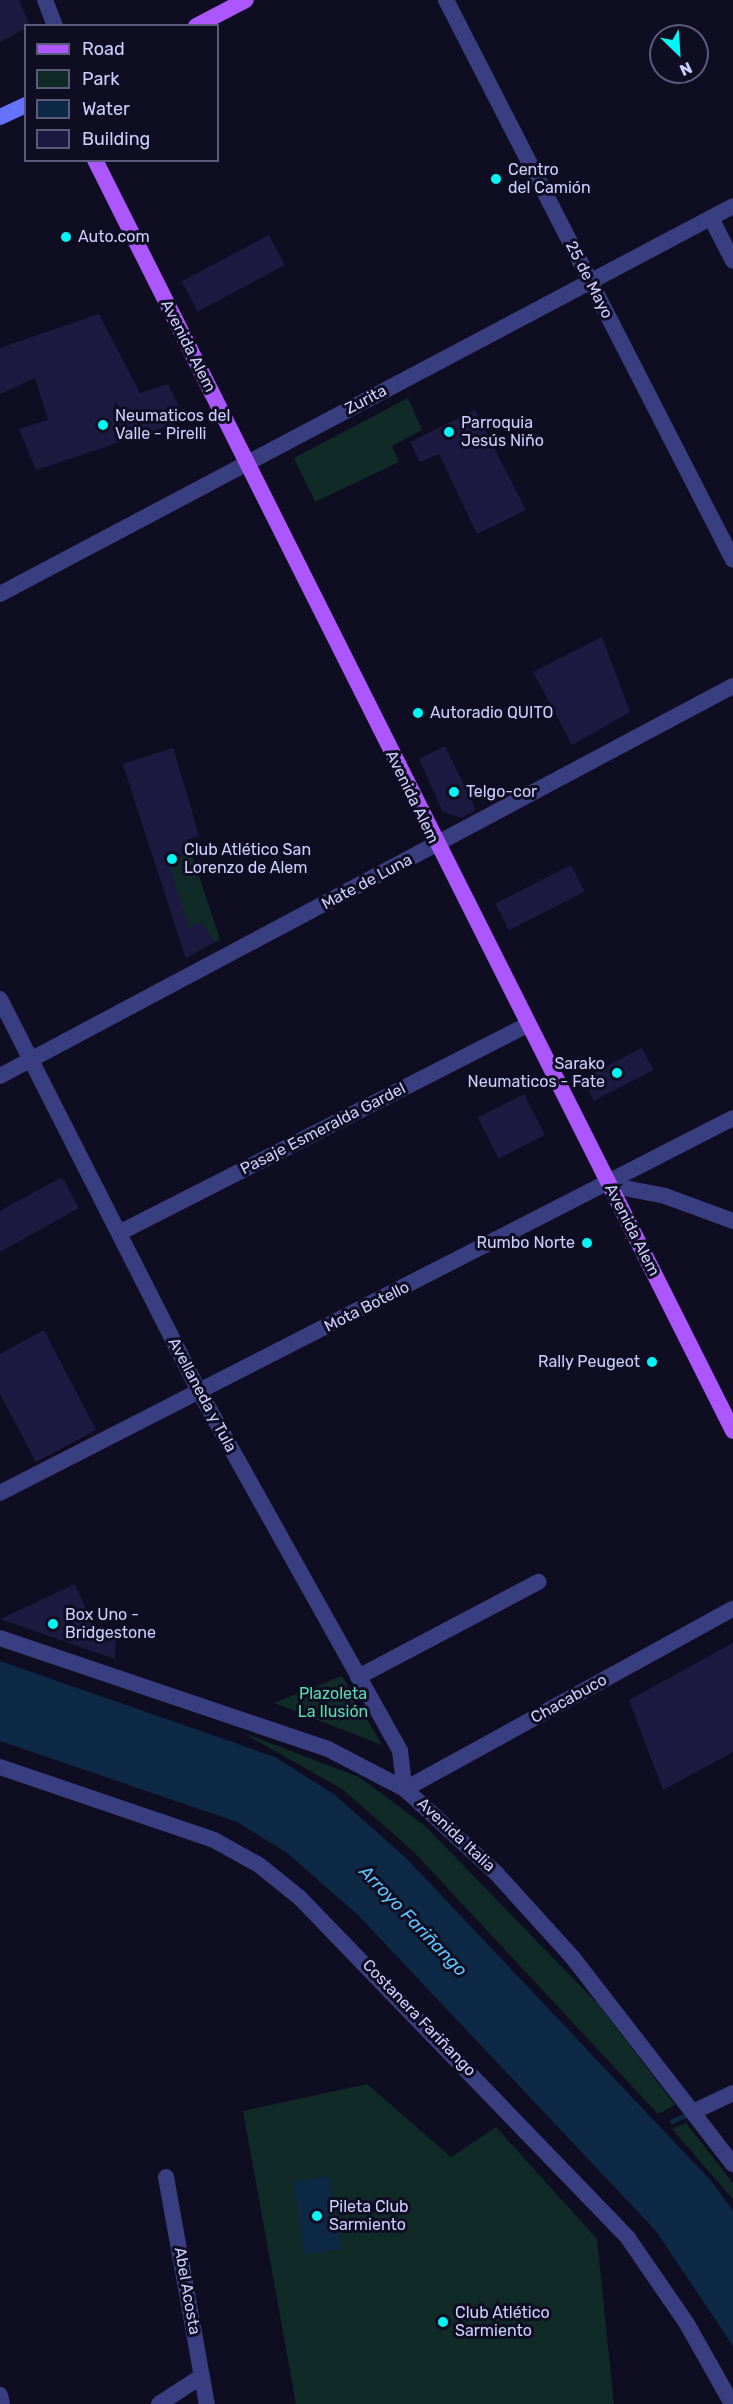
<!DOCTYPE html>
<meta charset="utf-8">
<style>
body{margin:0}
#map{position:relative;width:733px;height:2404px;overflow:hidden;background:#0f0d21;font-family:Rubik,sans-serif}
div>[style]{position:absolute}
.green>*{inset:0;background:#102b27}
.water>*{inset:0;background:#0d2946;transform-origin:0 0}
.stream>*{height:5px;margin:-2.5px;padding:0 2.5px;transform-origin:2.5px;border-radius:2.5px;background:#0d2946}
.building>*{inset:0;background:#1d1a42;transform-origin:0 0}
.minor>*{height:16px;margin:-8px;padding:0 8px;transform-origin:8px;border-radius:8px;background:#393e80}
.tertiary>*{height:16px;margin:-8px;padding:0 8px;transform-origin:8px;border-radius:8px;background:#393e80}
.secondary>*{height:16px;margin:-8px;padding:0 8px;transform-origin:8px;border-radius:8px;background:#6673fe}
.primary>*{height:16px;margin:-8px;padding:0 8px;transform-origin:8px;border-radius:8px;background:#ac56fd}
.dots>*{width:16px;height:16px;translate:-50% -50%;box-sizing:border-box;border:3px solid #0f0d21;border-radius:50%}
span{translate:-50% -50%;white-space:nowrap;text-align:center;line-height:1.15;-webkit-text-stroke:6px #0f0d21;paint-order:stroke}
.poi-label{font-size:16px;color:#ceceff}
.left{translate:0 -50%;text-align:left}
.right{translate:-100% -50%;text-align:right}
.street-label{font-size:16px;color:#ceceff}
.park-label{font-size:16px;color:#5bdeaf}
.water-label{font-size:18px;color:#5dc5fd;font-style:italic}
.legend{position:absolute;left:24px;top:24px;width:195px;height:138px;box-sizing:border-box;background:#0f0d21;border:2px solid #5b5a7a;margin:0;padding:8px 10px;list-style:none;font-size:18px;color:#ceceff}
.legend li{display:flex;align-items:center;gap:12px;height:30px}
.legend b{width:30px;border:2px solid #5b5a7a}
.north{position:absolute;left:649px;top:24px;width:60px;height:60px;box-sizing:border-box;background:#0f0d21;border:2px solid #5b5a7a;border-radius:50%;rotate:155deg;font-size:16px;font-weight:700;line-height:24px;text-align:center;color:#ceceff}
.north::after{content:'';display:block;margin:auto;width:21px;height:27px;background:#02f6f4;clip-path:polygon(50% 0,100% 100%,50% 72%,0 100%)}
</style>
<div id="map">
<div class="green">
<div style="clip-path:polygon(408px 398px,422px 430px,392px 446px,399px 462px,315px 502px,294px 458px)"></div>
<div style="clip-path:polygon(173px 748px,199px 836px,187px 840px,220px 939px,186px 958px,123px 764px)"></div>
<div style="clip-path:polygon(342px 1676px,382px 1745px,274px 1703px)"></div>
<div style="clip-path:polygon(241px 1732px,359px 1777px,425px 1826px,599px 2005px,675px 2105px,658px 2114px,413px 1851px,342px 1789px)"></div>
<div style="clip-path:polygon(367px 2084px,451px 2157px,496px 2127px,597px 2239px,614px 2404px,296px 2404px,243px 2111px)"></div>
<div style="clip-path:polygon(686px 2123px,733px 2183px,733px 2199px,672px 2129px)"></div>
</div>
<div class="water">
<div style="clip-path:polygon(0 1661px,275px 1757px,335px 1795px,406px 1858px,712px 2182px,733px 2211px,733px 2346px,656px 2231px,358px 1915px,287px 1853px,237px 1822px,0 1741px)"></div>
<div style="left:329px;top:2176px;width:74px;height:36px;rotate:81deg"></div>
</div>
<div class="stream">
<div style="left:672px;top:2121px;width:21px;rotate:-23deg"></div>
</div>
<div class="building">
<div style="clip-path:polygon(0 0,19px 0,30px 26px,0 42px)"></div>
<div style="left:269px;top:235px;width:34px;height:99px;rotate:62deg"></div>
<div style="clip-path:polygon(99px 314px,140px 393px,168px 384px,186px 420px,36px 470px,19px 429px,48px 420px,35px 378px,0 394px,0 348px)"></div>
<div style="clip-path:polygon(475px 410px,526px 510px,477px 534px,439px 454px,420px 462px,410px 442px)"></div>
<div style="clip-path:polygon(602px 637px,630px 712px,572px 745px,533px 672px)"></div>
<div style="clip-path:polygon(445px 746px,476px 810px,461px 818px,443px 812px,419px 759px)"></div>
<div style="clip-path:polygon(173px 748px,199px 836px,187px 840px,191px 853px,168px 861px,189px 928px,201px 921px,214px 942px,186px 958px,123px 764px)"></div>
<div style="left:571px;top:865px;width:30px;height:85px;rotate:63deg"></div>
<div style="left:642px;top:1048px;width:25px;height:67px;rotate:63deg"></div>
<div style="left:524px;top:1094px;width:46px;height:52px;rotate:63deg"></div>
<div style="clip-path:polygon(62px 1177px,79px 1208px,0 1252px,0 1211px)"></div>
<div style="clip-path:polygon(44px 1330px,96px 1430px,36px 1462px,0 1394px,0 1354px)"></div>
<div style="clip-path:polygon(75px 1584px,97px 1635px,116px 1629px,115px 1659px,0 1619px)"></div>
<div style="clip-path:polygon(733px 1643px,733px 1752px,663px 1790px,629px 1700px)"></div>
</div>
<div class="minor">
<div style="left:45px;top:0;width:28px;rotate:69deg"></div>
<div style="left:446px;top:0;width:629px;rotate:62.86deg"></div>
<div style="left:711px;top:218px;width:48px;rotate:62.9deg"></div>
<div style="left:0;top:594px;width:829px;rotate:-27.89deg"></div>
<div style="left:0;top:999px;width:440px;rotate:63.1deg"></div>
<div style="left:199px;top:1391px;width:412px;rotate:60.8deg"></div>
<div style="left:400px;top:1751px;width:38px;rotate:83deg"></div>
<div style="left:405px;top:1789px;width:374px;rotate:-28.8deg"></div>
<div style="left:0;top:1076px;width:830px;rotate:-28.02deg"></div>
<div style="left:609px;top:1185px;width:57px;rotate:11.1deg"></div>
<div style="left:665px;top:1196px;width:72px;rotate:20.2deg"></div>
<div style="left:119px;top:1233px;width:458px;rotate:-27deg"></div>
<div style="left:0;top:1493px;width:823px;rotate:-27.09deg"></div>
<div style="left:358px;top:1677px;width:204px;rotate:-27.8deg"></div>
<div style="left:695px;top:2111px;width:42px;rotate:-25.3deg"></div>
<div style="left:166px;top:2177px;width:231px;rotate:79.8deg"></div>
<div style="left:0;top:2395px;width:9px;rotate:77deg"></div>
<div style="left:159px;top:2404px;width:51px;rotate:-33.1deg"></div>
</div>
<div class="tertiary">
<div style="left:0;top:1638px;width:346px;rotate:18.7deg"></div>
<div style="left:328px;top:1749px;width:87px;rotate:27.5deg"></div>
<div style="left:405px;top:1789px;width:124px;rotate:42.7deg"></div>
<div style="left:496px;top:1873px;width:115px;rotate:47.8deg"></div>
<div style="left:573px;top:1958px;width:261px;rotate:52.2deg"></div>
<div style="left:0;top:1767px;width:226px;rotate:18.8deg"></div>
<div style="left:214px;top:1840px;width:51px;rotate:29.1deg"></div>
<div style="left:259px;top:1865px;width:51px;rotate:38.7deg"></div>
<div style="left:299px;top:1897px;width:474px;rotate:46deg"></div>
<div style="left:628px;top:2238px;width:104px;rotate:55.5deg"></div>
<div style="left:687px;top:2324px;width:92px;rotate:60.6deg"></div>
</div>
<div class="secondary">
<div style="left:0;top:117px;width:29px;rotate:-25deg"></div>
</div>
<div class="primary">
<div style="left:196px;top:26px;width:56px;rotate:-27.5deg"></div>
<div style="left:95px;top:160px;width:1422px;rotate:63.34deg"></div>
</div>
<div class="dots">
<div style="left:496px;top:179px;background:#02f6f4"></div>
<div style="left:66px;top:237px;background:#02f6f4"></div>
<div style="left:103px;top:425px;background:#02f6f4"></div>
<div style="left:449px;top:432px;background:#02f6f4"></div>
<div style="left:418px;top:713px;background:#02f6f4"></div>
<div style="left:454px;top:792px;background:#02f6f4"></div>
<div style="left:172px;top:859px;background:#02f6f4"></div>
<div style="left:617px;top:1073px;background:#02f6f4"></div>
<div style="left:587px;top:1243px;background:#02f6f4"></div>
<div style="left:652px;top:1362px;background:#02f6f4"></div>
<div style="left:53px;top:1624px;background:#02f6f4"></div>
<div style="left:317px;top:2216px;background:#02f6f4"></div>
<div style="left:443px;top:2322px;background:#02f6f4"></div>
</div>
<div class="poi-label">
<span class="left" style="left:508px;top:179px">Centro<br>del Camión</span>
<span class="left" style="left:78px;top:237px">Auto.com</span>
<span class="left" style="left:115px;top:425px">Neumaticos del<br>Valle - Pirelli</span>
<span class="left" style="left:461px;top:432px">Parroquia<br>Jesús Niño</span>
<span class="left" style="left:430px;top:713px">Autoradio QUITO</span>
<span class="left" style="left:466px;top:792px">Telgo-cor</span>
<span class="left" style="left:184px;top:859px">Club Atlético San<br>Lorenzo de Alem</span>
<span class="right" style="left:605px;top:1073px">Sarako<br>Neumaticos - Fate</span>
<span class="right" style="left:575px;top:1243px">Rumbo Norte</span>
<span class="right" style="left:640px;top:1362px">Rally Peugeot</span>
<span class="left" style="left:65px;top:1624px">Box Uno -<br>Bridgestone</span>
<span class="left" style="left:329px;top:2216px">Pileta Club<br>Sarmiento</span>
<span class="left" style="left:455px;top:2322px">Club Atlético<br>Sarmiento</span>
</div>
<div class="street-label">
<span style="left:589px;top:280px;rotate:63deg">25 de Mayo</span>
<span style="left:188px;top:346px;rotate:63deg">Avenida Alem</span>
<span style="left:366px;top:400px;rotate:-28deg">Zurita</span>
<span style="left:412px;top:797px;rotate:64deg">Avenida Alem</span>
<span style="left:367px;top:882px;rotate:-28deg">Mate de Luna</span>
<span style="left:323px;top:1129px;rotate:-27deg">Pasaje Esmeralda Gardel</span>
<span style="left:632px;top:1230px;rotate:63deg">Avenida Alem</span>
<span style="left:367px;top:1307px;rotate:-27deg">Mota Botello</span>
<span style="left:202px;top:1395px;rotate:62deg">Avellaneda y Tula</span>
<span style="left:569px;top:1699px;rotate:-29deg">Chacabuco</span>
<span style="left:456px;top:1835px;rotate:43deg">Avenida Italia</span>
<span style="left:419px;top:2018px;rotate:46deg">Costanera Fariñango</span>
<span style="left:187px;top:2291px;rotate:80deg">Abel Acosta</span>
</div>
<div class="park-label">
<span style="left:333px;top:1703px">Plazoleta<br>La Ilusión</span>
</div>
<div class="water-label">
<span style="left:413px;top:1921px;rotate:46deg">Arroyo Fariñango</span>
</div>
<ul class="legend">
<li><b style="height:8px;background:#ac56fd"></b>Road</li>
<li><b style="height:16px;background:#102b27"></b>Park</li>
<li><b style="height:16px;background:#0d2946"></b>Water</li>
<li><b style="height:16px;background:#1d1a42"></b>Building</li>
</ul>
<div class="north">N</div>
</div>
